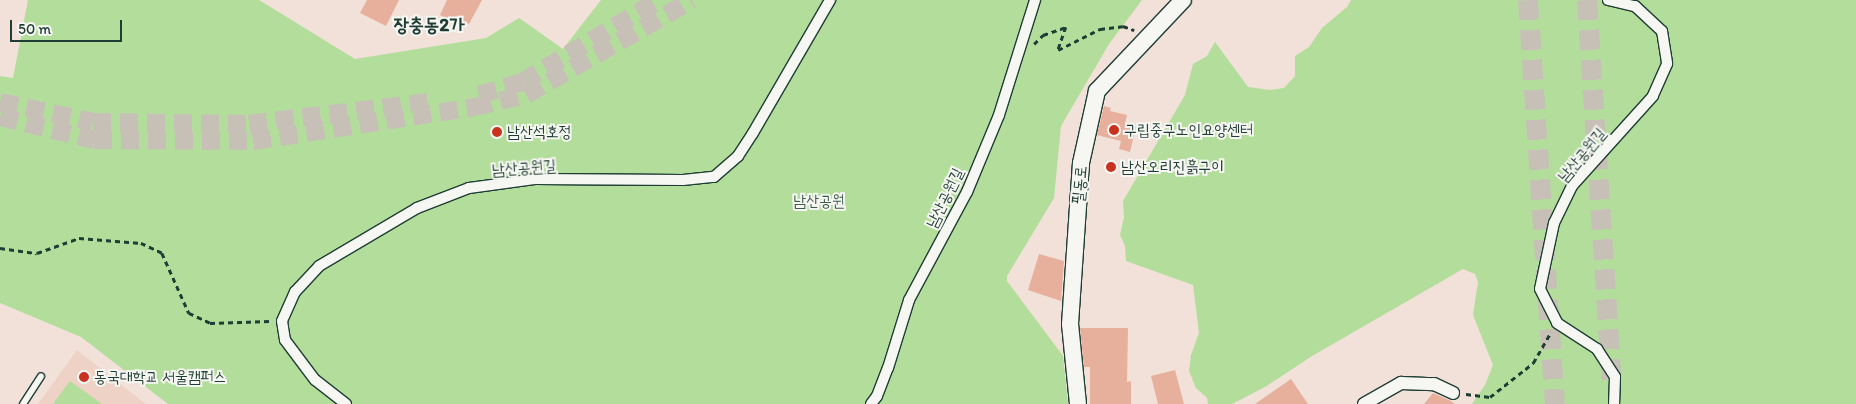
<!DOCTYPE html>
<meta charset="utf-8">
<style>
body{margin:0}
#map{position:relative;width:1856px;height:404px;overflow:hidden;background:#f1e1d8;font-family:Itim,"Poor Story",sans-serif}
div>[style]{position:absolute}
.built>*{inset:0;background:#eed2c6}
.green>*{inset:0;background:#b2dd9b}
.building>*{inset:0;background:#e6b09c}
.secondary-tunnel>*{height:18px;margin-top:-9px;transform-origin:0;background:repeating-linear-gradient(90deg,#c7c0b7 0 18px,transparent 0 27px)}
.primary-tunnel>*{height:20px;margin-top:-10px;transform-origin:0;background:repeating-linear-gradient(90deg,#c7c0b7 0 20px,transparent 0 30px)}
.path>*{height:2.5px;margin-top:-1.25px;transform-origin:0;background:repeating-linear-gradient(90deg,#1f3d34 0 5px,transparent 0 9px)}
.roads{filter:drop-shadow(1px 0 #1f3d34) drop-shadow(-1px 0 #1f3d34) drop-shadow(0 1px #1f3d34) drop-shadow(0 -1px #1f3d34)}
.service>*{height:6px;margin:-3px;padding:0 3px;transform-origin:3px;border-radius:3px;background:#f6f6f2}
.pedestrian>*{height:10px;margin:-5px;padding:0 5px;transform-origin:5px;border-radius:5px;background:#f6f6f2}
.minor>*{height:12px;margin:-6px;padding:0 6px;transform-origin:6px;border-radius:6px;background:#f6f6f2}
.tertiary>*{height:16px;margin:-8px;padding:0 8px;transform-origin:8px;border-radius:8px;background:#f6f6f2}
.dots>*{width:14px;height:14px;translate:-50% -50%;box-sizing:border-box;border:2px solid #f6f6f2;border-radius:50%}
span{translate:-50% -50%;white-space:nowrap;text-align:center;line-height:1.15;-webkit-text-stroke:4px #f6f6f2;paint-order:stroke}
.poi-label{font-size:16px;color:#1f3d34}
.left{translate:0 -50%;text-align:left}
.street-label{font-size:16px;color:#1f3d34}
.park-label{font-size:16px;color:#3c5d49}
.quarter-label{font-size:19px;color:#1f3d34;font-weight:700}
.scale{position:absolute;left:10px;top:20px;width:112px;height:22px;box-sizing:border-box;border:2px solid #1f3d34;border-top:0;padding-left:6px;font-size:15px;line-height:18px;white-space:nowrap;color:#1f3d34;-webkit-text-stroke:4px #f6f6f2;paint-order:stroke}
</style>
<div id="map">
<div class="built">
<div style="clip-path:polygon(77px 350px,146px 404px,38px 404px)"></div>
</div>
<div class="green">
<div style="clip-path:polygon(28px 0,259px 0,355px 59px,486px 38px,519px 18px,563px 49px,601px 0,1142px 0,1109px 44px,1061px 126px,1054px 198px,1007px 276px,1007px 281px,1063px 356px,1068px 404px,168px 404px,81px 337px,0 303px,0 76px,13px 78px)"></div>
<div style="clip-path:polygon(1351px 0,1856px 0,1856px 404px,1472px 404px,1485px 385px,1493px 365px,1473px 315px,1478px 282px,1475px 274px,1463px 269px,1312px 356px,1265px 387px,1232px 404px,1208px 404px,1207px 398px,1196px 388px,1189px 371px,1191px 355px,1199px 333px,1193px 285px,1126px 261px,1125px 246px,1120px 235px,1124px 217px,1123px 201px,1185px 95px,1193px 64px,1207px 56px,1215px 42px,1248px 87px,1270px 90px,1284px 88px,1295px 76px,1295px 56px,1309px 47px,1322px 28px,1347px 7px)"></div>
<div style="clip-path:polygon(70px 381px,102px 404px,53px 404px)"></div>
</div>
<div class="building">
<div style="clip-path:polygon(367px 0,399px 0,386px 26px,360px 13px)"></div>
<div style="clip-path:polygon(447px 0,482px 0,469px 24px,456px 18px,454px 22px,440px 15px)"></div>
<div style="clip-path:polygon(1104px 106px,1111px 108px,1110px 111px,1127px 115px,1125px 124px,1136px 127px,1130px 152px,1119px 149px,1121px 141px,1097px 135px)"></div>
<div style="clip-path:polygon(1039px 254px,1064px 261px,1061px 301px,1028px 290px)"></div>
<div style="clip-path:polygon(1080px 328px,1128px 328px,1127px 382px,1131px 381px,1131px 404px,1090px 404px,1090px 367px,1084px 367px)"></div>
<div style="clip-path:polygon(1175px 370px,1184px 404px,1158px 404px,1151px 376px)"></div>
<div style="clip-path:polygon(1291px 379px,1308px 404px,1255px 404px)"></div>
<div style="clip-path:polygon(1433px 393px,1451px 401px,1455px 404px,1424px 404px)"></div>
</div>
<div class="secondary-tunnel">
<div style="left:479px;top:95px;width:45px;rotate:-16.8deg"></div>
<div style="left:522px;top:82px;width:160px;rotate:-30.9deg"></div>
<div style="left:0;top:102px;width:95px;rotate:12.1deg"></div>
<div style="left:93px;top:122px;width:156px;rotate:0.7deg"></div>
<div style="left:249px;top:124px;width:180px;rotate:-7deg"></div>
<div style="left:0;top:117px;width:97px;rotate:13.7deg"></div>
<div style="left:94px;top:140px;width:159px;rotate:0.4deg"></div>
<div style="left:253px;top:141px;width:224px;rotate:-8.7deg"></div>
<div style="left:474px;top:107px;width:53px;rotate:-13deg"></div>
<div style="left:526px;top:95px;width:191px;rotate:-29.8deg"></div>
</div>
<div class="primary-tunnel">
<div style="left:1528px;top:0;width:405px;rotate:86.2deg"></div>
<div style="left:1587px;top:0;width:388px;rotate:86.3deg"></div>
</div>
<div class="path">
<div style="left:1034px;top:44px;width:13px;rotate:-45deg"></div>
<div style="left:1043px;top:35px;width:24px;rotate:-19deg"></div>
<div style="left:1066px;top:27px;width:24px;rotate:109deg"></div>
<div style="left:1058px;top:50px;width:47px;rotate:-26.6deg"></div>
<div style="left:1100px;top:29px;width:23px;rotate:-7deg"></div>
<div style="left:1123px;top:26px;width:12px;rotate:20deg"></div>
<div style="left:0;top:248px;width:37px;rotate:8deg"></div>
<div style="left:37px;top:253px;width:45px;rotate:-19.7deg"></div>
<div style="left:79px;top:238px;width:62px;rotate:4.6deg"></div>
<div style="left:141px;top:243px;width:23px;rotate:25deg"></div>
<div style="left:162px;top:253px;width:66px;rotate:65.8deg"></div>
<div style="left:189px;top:313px;width:23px;rotate:25deg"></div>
<div style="left:210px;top:323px;width:60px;rotate:-1.9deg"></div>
<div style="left:1466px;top:394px;width:24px;rotate:7deg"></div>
<div style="left:1490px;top:397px;width:55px;rotate:-38.3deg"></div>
<div style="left:1533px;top:363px;width:36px;rotate:-60deg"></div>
</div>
<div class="roads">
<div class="service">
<div style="left:23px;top:404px;width:33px;rotate:-57deg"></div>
</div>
<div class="pedestrian">
<div style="left:1608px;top:0;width:28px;rotate:13deg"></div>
<div style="left:1635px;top:6px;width:37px;rotate:43deg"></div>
<div style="left:1662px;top:31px;width:33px;rotate:81deg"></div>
<div style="left:1667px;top:64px;width:35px;rotate:114deg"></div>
<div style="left:1653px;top:96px;width:121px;rotate:132deg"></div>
<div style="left:1572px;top:186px;width:41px;rotate:115.9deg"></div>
<div style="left:1554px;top:223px;width:67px;rotate:102deg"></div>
<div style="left:1540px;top:289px;width:38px;rotate:63deg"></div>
<div style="left:1557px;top:323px;width:48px;rotate:33deg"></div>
<div style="left:1597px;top:349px;width:33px;rotate:57deg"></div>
<div style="left:1615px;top:377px;width:27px;rotate:92deg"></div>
<div style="left:346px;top:404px;width:39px;rotate:-142deg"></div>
<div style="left:315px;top:380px;width:50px;rotate:-126.9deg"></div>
<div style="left:285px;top:340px;width:19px;rotate:-99deg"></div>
<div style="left:282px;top:321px;width:32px;rotate:-66deg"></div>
<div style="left:295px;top:292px;width:35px;rotate:-47deg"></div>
<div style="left:319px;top:266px;width:114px;rotate:-30.6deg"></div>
<div style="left:417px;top:208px;width:56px;rotate:-21deg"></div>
<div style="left:469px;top:188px;width:68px;rotate:-7.7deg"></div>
<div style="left:536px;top:179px;width:147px;rotate:0.4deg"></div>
<div style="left:683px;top:180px;width:31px;rotate:-6deg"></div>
<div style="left:714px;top:177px;width:32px;rotate:-41deg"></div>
<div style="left:738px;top:156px;width:27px;rotate:-57deg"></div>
<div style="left:753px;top:133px;width:154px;rotate:-59.9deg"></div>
<div style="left:871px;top:404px;width:10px;rotate:-53deg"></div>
<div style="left:877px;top:396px;width:30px;rotate:-69deg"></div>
<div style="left:888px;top:368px;width:71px;rotate:-72.8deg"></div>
<div style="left:909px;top:300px;width:123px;rotate:-61.8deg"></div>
<div style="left:967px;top:192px;width:83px;rotate:-67.4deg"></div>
<div style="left:999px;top:115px;width:121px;rotate:-72.6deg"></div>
</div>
<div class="minor">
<div style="left:1364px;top:404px;width:43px;rotate:-29.6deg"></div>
<div style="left:1401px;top:383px;width:33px;rotate:2deg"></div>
<div style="left:1434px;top:384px;width:21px;rotate:25deg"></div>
</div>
<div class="tertiary">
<div style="left:1078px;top:404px;width:80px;rotate:-95.7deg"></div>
<div style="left:1070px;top:324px;width:161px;rotate:-86.1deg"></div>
<div style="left:1081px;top:163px;width:74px;rotate:-77.5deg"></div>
<div style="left:1097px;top:91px;width:125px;rotate:-46.6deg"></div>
</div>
</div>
<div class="dots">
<div style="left:1114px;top:130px;background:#c8321e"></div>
<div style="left:497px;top:132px;background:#c8321e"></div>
<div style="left:1111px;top:167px;background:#c8321e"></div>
<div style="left:84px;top:377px;background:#c8321e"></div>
</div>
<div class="poi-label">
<span class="left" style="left:1124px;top:130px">구립중구노인요양센터</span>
<span class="left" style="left:507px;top:132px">남산석호정</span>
<span class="left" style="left:1121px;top:167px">남산오리진흙구이</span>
<span class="left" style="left:94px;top:377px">동국대학교 서울캠퍼스</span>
</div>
<div class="street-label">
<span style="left:1582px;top:155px;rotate:-50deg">남산공원길</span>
<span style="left:524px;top:168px;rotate:-4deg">남산공원길</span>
<span style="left:1080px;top:185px;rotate:-85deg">필동로</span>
<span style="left:945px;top:198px;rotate:-64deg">남산공원길</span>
</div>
<div class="park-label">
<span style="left:819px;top:201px">남산공원</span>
</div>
<div class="quarter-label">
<span style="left:429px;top:25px">장충동2가</span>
</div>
<div class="scale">50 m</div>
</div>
